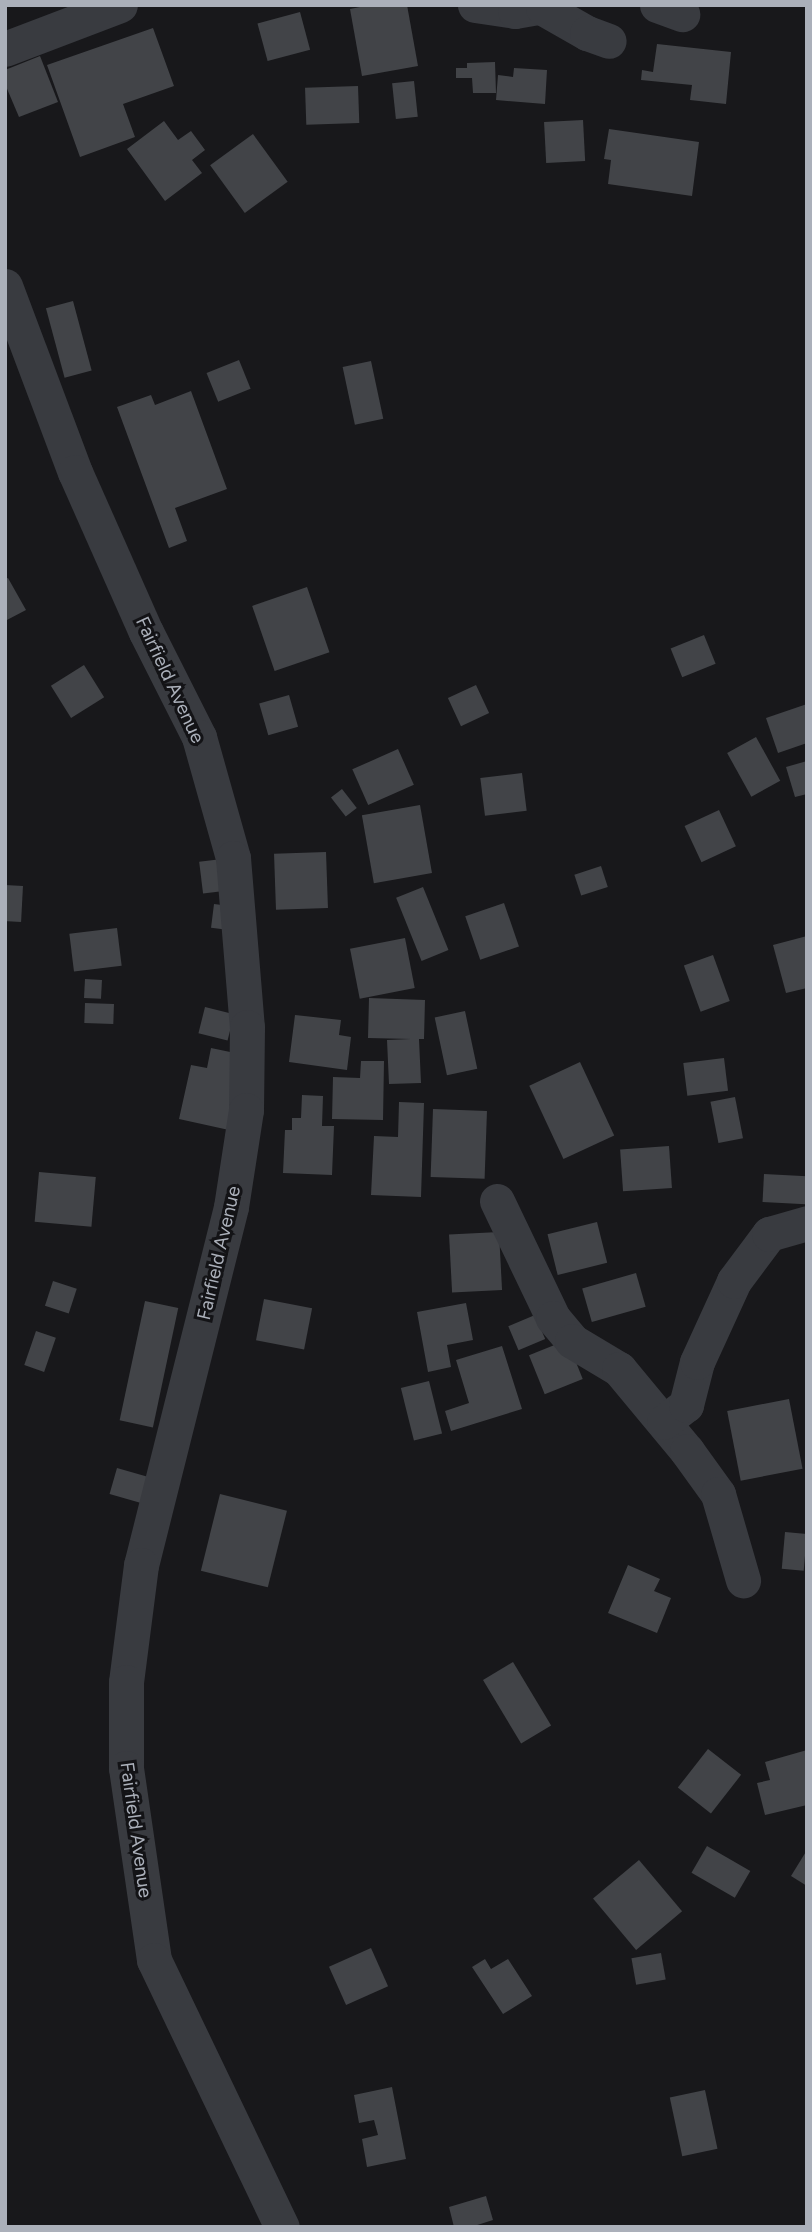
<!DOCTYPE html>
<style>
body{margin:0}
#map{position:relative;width:812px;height:2232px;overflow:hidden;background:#18181b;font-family:Figtree,sans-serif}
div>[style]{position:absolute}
.building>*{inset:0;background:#424448;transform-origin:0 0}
.minor>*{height:35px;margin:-17.5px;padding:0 17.5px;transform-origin:17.5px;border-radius:17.5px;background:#393b40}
span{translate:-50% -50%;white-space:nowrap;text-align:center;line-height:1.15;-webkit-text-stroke:6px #131316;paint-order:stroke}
.street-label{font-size:19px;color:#abb0ba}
.frame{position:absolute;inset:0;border:7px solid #abb0ba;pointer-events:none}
</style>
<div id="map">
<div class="building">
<div style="clip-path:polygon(370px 5px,407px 5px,418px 66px,362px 76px,350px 9px)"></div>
<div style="left:300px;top:12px;width:39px;height:44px;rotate:75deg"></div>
<div style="clip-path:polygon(153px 28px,174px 86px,123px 104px,135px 137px,80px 157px,47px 65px)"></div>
<div style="clip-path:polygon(657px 44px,731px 52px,726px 104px,690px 100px,692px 85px,641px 80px,642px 70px,653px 72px)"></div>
<div style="clip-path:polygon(40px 56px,58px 102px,19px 117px,5px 84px,5px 70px)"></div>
<div style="clip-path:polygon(495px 62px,496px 93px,473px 93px,472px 78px,456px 78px,456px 68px,467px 68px,467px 63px)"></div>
<div style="clip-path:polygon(514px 68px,547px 70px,545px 104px,496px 100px,498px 75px,513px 77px)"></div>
<div style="left:414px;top:81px;width:36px;height:22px;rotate:84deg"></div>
<div style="left:358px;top:86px;width:37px;height:53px;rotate:88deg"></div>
<div style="left:583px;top:120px;width:41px;height:39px;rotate:87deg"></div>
<div style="clip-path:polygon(164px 121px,178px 140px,191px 131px,205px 150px,192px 160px,202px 173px,165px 201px,127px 149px)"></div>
<div style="clip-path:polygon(609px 129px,699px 142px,692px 196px,608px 184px,611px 160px,604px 159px)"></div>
<div style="left:253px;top:134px;width:59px;height:53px;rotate:54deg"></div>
<div style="left:73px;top:301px;width:72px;height:28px;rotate:75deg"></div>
<div style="left:239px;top:360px;width:31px;height:35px;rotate:68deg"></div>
<div style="left:371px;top:361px;width:59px;height:29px;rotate:78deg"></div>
<div style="clip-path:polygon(191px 391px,227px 489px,175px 508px,187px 541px,169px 548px,117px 407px,151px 395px,155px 405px)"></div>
<div style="clip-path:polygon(8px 578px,26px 610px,5px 621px,5px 579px)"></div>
<div style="left:307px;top:587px;width:69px;height:58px;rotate:71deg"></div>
<div style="left:704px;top:635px;width:31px;height:36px;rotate:68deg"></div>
<div style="left:84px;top:665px;width:38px;height:39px;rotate:58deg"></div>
<div style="left:476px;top:685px;width:31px;height:31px;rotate:65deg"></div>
<div style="left:289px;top:695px;width:33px;height:31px;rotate:74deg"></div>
<div style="clip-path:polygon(807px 704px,807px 743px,778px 753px,766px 718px)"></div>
<div style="left:756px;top:737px;width:50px;height:33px;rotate:61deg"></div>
<div style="left:398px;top:749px;width:39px;height:50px;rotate:66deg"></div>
<div style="clip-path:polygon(807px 761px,807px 794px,795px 797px,786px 767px)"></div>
<div style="left:522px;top:773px;width:38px;height:42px;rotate:83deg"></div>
<div style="left:342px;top:789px;width:24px;height:14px;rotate:52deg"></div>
<div style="left:420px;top:805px;width:69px;height:59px;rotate:80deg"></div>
<div style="left:719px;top:810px;width:40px;height:38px;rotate:65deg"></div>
<div style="left:326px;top:852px;width:56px;height:52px;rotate:88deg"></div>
<div style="left:222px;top:859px;width:32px;height:23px;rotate:83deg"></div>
<div style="left:601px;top:866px;width:22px;height:28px;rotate:72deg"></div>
<div style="left:5px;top:885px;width:18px;height:36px;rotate:3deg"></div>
<div style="left:423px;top:887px;width:68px;height:29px;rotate:68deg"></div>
<div style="left:504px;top:903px;width:46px;height:41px;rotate:71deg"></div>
<div style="left:214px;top:904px;width:16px;height:24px;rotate:7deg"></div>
<div style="left:117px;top:928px;width:38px;height:48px;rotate:83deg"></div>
<div style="clip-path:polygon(807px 936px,807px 988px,786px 993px,773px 945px)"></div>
<div style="left:405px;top:938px;width:51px;height:56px;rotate:79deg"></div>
<div style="left:713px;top:955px;width:49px;height:31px;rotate:70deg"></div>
<div style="left:85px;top:979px;width:17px;height:19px;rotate:3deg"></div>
<div style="clip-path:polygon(369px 998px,425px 1000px,424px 1039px,419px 1039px,421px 1083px,389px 1084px,387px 1040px,411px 1039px,368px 1038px)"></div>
<div style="left:85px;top:1003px;width:29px;height:20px;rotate:2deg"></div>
<div style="left:205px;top:1007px;width:30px;height:27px;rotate:14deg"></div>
<div style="left:465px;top:1011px;width:59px;height:31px;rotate:78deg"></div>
<div style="clip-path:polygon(295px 1015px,341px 1020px,339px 1035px,351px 1037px,347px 1070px,289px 1062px)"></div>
<div style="clip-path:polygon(211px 1048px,235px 1053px,229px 1130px,179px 1119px,191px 1065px,207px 1068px)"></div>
<div style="left:724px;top:1058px;width:33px;height:41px;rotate:83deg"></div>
<div style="clip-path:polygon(361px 1061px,384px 1061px,383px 1120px,332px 1119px,333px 1077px,360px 1078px)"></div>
<div style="left:580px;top:1062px;width:81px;height:56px;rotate:65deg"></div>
<div style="clip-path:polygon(302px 1095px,323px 1096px,322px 1126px,334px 1126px,332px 1175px,283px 1173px,285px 1130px,292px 1130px,292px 1118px,301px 1118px)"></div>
<div style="left:735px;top:1097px;width:42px;height:25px;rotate:79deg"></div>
<div style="clip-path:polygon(399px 1102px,424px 1103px,421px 1197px,371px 1195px,374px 1136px,398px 1137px)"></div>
<div style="left:433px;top:1109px;width:54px;height:68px;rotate:2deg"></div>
<div style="left:669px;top:1146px;width:42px;height:49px;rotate:86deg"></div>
<div style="left:39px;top:1172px;width:57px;height:50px;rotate:5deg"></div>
<div style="left:764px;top:1174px;width:43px;height:28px;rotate:3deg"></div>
<div style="left:597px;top:1222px;width:42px;height:51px;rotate:76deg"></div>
<div style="left:499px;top:1232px;width:58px;height:50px;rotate:87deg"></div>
<div style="left:636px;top:1273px;width:35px;height:56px;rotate:74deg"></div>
<div style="left:53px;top:1281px;width:25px;height:26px;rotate:18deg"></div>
<div style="left:264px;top:1299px;width:49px;height:42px;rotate:11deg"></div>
<div style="left:145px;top:1301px;width:34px;height:122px;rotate:12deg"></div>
<div style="clip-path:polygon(466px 1303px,473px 1340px,447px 1345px,451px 1367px,428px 1372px,417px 1312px)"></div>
<div style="left:535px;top:1315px;width:26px;height:29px;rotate:67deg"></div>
<div style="left:36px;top:1331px;width:21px;height:36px;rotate:19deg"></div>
<div style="left:567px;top:1340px;width:42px;height:41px;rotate:68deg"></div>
<div style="clip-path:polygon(502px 1346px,522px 1409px,451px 1431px,445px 1411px,469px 1403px,456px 1360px)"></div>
<div style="left:429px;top:1381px;width:54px;height:29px;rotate:76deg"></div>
<div style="left:789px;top:1399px;width:71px;height:63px;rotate:79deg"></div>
<div style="left:117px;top:1468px;width:40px;height:27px;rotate:16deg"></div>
<div style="left:220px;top:1494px;width:69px;height:79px;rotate:14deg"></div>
<div style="left:785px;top:1532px;width:22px;height:37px;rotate:5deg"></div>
<div style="clip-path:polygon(628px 1565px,660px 1579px,654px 1591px,671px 1598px,657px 1633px,608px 1613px)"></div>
<div style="left:513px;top:1662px;width:74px;height:35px;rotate:59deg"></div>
<div style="left:708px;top:1749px;width:42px;height:49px;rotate:38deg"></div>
<div style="clip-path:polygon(807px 1750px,807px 1805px,765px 1815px,757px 1783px,770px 1780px,765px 1762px)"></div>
<div style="left:707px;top:1846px;width:50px;height:31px;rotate:30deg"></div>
<div style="clip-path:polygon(807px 1850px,807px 1886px,791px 1876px)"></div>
<div style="left:639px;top:1860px;width:67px;height:60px;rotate:50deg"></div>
<div style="left:371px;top:1948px;width:42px;height:46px;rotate:66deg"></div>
<div style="left:661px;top:1953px;width:27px;height:30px;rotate:80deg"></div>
<div style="clip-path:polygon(485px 1959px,491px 1969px,508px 1959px,532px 1996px,503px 2014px,472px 1967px)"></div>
<div style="clip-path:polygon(392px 2087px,406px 2159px,367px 2167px,362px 2139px,378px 2135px,374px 2120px,359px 2123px,354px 2095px)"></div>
<div style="left:705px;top:2090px;width:60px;height:36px;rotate:78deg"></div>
<div style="clip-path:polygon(486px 2196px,493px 2220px,471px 2227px,454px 2227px,449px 2207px)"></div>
</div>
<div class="minor">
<div style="left:475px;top:5px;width:40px;rotate:8.5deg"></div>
<div style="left:515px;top:11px;width:35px;rotate:-10deg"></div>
<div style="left:657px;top:5px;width:27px;rotate:20deg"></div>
<div style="left:543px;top:8px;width:51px;rotate:29.6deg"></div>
<div style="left:587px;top:33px;width:23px;rotate:20deg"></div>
<div style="left:5px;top:49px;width:123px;rotate:-20.9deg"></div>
<div style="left:5px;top:286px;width:199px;rotate:69.4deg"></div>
<div style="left:75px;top:472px;width:175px;rotate:66.1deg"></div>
<div style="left:146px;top:632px;width:118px;rotate:63.2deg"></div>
<div style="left:199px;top:737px;width:126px;rotate:74.3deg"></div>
<div style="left:233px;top:858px;width:170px;rotate:85.3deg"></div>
<div style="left:247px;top:1027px;width:83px;rotate:90.7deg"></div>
<div style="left:246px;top:1110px;width:98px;rotate:98.8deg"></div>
<div style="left:231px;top:1207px;width:369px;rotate:104.1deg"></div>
<div style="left:141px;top:1565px;width:118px;rotate:97.3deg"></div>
<div style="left:126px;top:1682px;width:86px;rotate:90deg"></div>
<div style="left:126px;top:1768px;width:194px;rotate:81.7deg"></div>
<div style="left:154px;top:1960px;width:296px;rotate:64.4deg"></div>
<div style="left:497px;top:1201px;width:130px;rotate:64.4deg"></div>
<div style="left:553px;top:1318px;width:30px;rotate:50deg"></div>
<div style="left:572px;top:1341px;width:55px;rotate:30.8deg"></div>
<div style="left:619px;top:1369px;width:107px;rotate:50.3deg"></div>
<div style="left:687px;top:1451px;width:53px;rotate:54.2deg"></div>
<div style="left:718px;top:1494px;width:90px;rotate:73.8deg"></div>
<div style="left:664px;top:1422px;width:28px;rotate:-38deg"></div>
<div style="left:686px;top:1405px;width:44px;rotate:-75.7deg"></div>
<div style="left:697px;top:1362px;width:89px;rotate:-65.4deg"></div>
<div style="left:734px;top:1281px;width:59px;rotate:-53.3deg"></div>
<div style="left:769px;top:1234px;width:40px;rotate:-16deg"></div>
</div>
<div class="street-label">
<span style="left:170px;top:680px;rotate:65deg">Fairfield Avenue</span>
<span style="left:219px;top:1253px;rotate:-77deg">Fairfield Avenue</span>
<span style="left:136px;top:1830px;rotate:82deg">Fairfield Avenue</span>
</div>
<div class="frame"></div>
</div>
